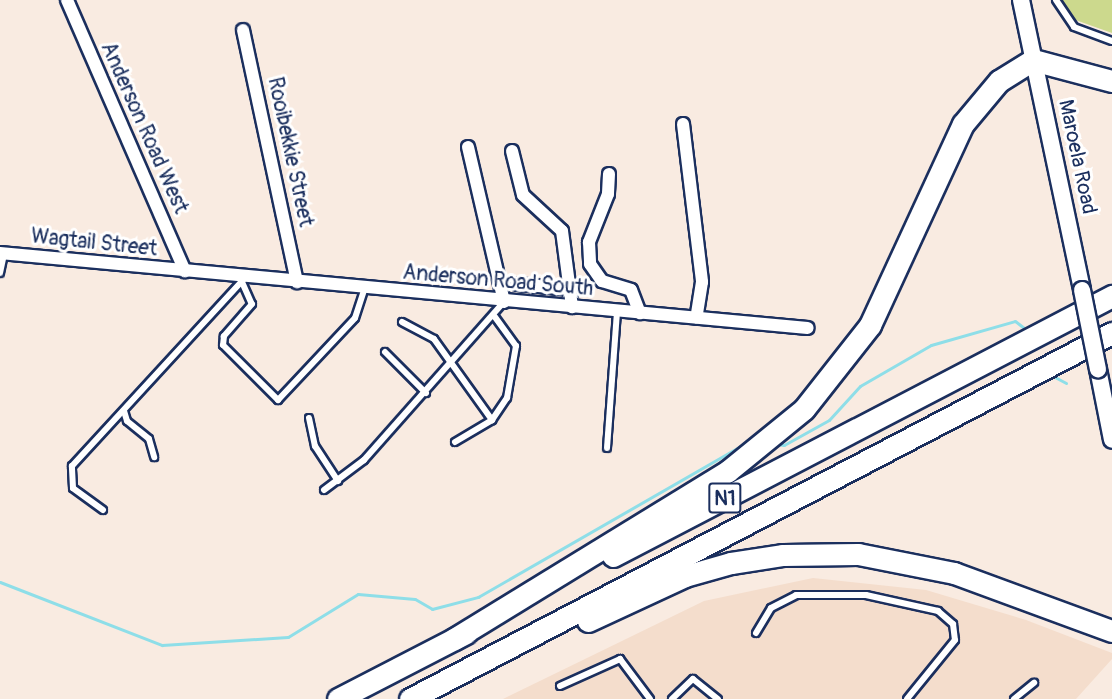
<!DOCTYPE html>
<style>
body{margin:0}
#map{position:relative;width:1112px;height:699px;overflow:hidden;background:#f9ebe1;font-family:Pangolin,sans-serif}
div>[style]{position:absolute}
.built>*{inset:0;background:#f4ddcc}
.green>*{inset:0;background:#ccd98d}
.stream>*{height:3px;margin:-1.5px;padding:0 1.5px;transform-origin:1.5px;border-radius:1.5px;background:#8edee8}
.roads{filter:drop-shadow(2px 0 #1b2f5e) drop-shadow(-2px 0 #1b2f5e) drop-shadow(0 2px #1b2f5e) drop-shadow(0 -2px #1b2f5e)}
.lane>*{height:6px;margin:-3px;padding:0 3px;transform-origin:3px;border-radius:3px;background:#fff}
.street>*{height:12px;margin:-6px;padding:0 6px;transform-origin:6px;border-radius:6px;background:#fff}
.secondary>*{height:16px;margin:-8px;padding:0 8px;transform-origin:8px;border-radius:8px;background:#fff}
.highway>*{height:21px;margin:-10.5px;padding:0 10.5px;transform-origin:10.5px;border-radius:10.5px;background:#fff}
.bridges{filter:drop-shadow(2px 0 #1b2f5e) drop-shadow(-2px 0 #1b2f5e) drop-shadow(0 2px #1b2f5e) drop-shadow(0 -2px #1b2f5e)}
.secondary-bridge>*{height:16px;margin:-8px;padding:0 8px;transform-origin:8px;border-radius:8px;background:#fff}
span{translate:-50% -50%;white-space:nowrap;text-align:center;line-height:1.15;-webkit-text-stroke:6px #fff;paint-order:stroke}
.shield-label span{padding:2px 4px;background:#fff;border:2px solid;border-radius:4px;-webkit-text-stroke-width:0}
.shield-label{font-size:20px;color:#1b2f5e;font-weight:700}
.street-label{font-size:21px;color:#1b2f5e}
</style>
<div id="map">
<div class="built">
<div style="clip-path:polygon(813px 578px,926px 590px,1026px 620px,1112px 653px,1112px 659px,1076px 699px,503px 699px,704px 601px)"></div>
</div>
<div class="green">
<div style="clip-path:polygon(1061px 0,1112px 0,1112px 33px,1067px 17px)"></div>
</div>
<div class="stream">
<div style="left:1051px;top:375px;width:17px;rotate:28deg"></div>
<div style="left:775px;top:444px;width:9px;rotate:6deg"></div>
<div style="left:784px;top:445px;width:51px;rotate:-29.1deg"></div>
<div style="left:829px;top:420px;width:46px;rotate:-47.6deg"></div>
<div style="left:860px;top:386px;width:82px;rotate:-30deg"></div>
<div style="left:931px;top:345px;width:87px;rotate:-15.9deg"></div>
<div style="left:1015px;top:321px;width:11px;rotate:38deg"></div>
<div style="left:0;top:582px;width:174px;rotate:21.3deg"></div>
<div style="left:162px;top:645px;width:126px;rotate:-3.6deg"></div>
<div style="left:288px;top:637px;width:82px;rotate:-31.6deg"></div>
<div style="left:358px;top:594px;width:57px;rotate:5deg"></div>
<div style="left:415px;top:599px;width:20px;rotate:30deg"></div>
<div style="left:432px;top:609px;width:48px;rotate:-14.6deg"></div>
<div style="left:478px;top:597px;width:311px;rotate:-29.9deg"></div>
</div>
<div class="roads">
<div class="lane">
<div style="left:1056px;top:0;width:32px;rotate:56deg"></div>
<div style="left:1074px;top:27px;width:40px;rotate:20.2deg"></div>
<div style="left:0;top:273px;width:19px;rotate:-78deg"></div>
<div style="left:242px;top:282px;width:24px;rotate:66deg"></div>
<div style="left:252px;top:304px;width:43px;rotate:131.2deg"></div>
<div style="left:224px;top:336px;width:9px;rotate:96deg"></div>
<div style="left:223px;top:345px;width:78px;rotate:45deg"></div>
<div style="left:278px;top:400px;width:112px;rotate:-46.8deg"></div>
<div style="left:355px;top:318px;width:32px;rotate:-72deg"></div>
<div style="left:402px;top:322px;width:36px;rotate:28deg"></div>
<div style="left:434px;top:339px;width:100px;rotate:54.4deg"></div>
<div style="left:385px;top:352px;width:58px;rotate:45deg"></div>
<div style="left:124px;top:411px;width:10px;rotate:73deg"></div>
<div style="left:127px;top:421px;width:28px;rotate:39deg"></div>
<div style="left:149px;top:439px;width:19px;rotate:74deg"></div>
<div style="left:309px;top:418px;width:29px;rotate:78deg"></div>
<div style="left:315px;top:446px;width:42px;rotate:56.7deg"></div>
<div style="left:455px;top:442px;width:43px;rotate:-30.7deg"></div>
<div style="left:492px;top:420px;width:27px;rotate:-56deg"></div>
<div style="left:507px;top:398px;width:53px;rotate:-80.2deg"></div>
<div style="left:516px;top:346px;width:36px;rotate:-126deg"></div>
<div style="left:607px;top:448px;width:137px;rotate:-85.8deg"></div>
<div style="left:324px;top:490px;width:50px;rotate:-36.9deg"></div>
<div style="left:364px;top:460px;width:211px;rotate:-48.5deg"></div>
<div style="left:103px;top:510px;width:37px;rotate:-144deg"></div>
<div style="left:73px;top:488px;width:22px;rotate:-93deg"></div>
<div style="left:72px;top:466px;width:257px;rotate:-47.4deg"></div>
<div style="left:756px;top:633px;width:29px;rotate:-59deg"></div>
<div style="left:771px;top:608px;width:28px;rotate:-27deg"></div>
<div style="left:796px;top:595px;width:70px"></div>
<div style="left:866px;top:595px;width:74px;rotate:12.5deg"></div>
<div style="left:938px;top:611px;width:20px;rotate:41deg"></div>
<div style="left:953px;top:624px;width:16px;rotate:83deg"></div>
<div style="left:955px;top:640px;width:76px;rotate:129.1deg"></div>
<div style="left:560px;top:686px;width:66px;rotate:-24.2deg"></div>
<div style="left:620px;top:659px;width:50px;rotate:53.1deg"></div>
<div style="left:672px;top:699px;width:29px;rotate:-44deg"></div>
<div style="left:693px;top:679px;width:32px;rotate:39deg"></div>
<div style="left:1014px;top:699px;width:26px;rotate:-39deg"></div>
</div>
<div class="street">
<div style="left:67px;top:0;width:296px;rotate:66.5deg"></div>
<div style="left:243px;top:30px;width:258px;rotate:77.9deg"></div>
<div style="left:683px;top:124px;width:159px;rotate:83.1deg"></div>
<div style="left:702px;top:282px;width:36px;rotate:99deg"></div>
<div style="left:468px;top:147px;width:159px;rotate:76.9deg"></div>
<div style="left:512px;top:151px;width:45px;rotate:76deg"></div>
<div style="left:523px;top:195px;width:53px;rotate:42.7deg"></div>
<div style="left:562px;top:231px;width:77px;rotate:82.5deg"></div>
<div style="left:609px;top:174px;width:20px;rotate:93deg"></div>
<div style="left:608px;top:194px;width:52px;rotate:111.6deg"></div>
<div style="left:589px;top:242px;width:22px;rotate:87deg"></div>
<div style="left:590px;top:264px;width:21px;rotate:55deg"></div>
<div style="left:602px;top:281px;width:30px;rotate:17deg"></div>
<div style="left:631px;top:290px;width:25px;rotate:69deg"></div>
<div style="left:0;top:253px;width:811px;rotate:5.3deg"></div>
<div style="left:517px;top:284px;width:53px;rotate:5.4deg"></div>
</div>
<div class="secondary">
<div style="left:1021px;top:0;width:296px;rotate:78.1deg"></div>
<div style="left:1098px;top:369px;width:72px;rotate:78.8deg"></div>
</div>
<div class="highway">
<div style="left:613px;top:556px;width:563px;rotate:-27.52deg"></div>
<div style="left:588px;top:621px;width:107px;rotate:-24.9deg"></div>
<div style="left:685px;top:576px;width:48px;rotate:-15.8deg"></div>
<div style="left:731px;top:563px;width:53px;rotate:-8.7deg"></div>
<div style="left:783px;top:555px;width:75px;rotate:-0.8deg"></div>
<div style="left:858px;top:554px;width:98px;rotate:11.2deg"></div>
<div style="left:954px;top:573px;width:168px;rotate:20.2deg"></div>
<div style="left:454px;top:639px;width:321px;rotate:-31.5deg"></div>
<div style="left:728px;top:471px;width:98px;rotate:-39.2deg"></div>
<div style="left:804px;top:409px;width:107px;rotate:-51.8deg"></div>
<div style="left:870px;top:325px;width:221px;rotate:-65.2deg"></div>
<div style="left:963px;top:124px;width:56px;rotate:-50.1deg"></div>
<div style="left:999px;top:81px;width:40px;rotate:-32deg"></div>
<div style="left:1033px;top:60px;width:82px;rotate:14.9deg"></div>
<div style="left:338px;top:699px;width:144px;rotate:-27.3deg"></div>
<div style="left:410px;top:699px;width:792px;rotate:-27.54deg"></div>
</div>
</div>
<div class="bridges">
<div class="secondary-bridge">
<div style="left:1082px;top:290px;width:81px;rotate:78.6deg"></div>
</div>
</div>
<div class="shield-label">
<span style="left:725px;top:498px">N1</span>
</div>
<div class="street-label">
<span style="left:144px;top:128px;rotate:66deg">Anderson Road West</span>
<span style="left:290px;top:152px;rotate:78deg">Rooibekkie Street</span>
<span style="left:1077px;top:157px;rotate:78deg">Maroela Road</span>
<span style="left:94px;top:243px;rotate:6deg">Wagtail Street</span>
<span style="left:498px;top:281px;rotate:5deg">Anderson Road South</span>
</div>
</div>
